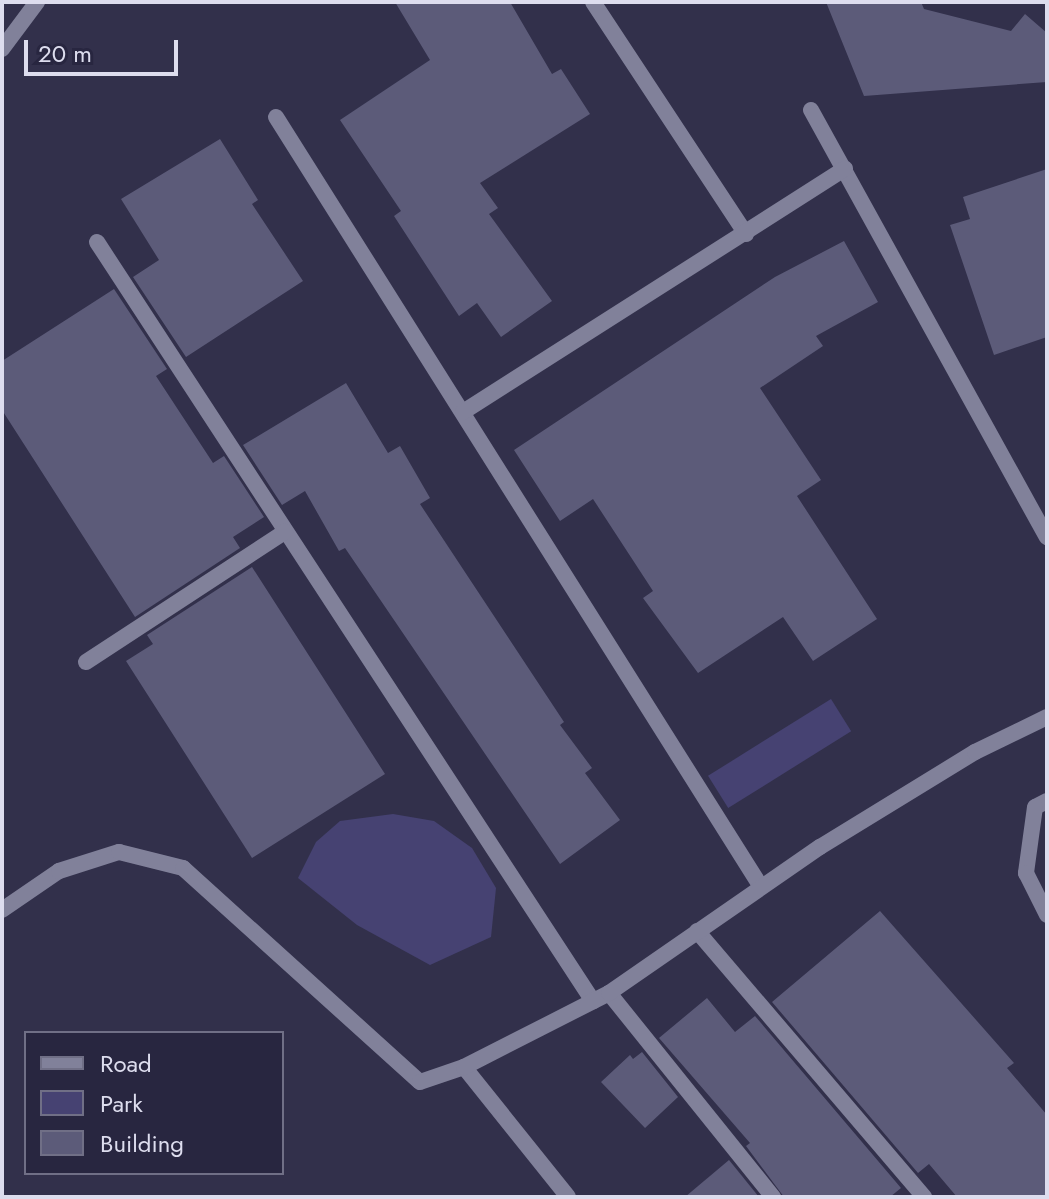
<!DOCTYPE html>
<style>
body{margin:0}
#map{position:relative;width:1049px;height:1199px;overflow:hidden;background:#32304b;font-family:Jost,sans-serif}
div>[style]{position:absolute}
.green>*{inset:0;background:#464272;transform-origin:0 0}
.building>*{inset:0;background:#5c5b79}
.minor>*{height:16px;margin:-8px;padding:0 8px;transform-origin:8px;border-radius:8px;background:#81819a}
.tertiary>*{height:16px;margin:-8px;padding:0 8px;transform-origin:8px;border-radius:8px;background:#81819a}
span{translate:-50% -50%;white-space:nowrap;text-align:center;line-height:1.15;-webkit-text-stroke:6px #282640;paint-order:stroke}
.frame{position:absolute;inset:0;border:4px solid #dde;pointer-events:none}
.legend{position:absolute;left:24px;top:1031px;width:260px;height:144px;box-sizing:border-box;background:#282640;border:2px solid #706f86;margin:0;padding:10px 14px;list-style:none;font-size:24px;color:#dde}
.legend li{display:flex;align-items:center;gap:16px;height:40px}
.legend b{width:40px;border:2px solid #706f86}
.scale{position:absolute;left:24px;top:40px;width:154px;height:36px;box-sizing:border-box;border:4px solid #dde;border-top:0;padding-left:10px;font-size:24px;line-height:28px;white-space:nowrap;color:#dde;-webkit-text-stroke:6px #282640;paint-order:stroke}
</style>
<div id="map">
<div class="green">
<div style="left:831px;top:699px;width:38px;height:145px;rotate:58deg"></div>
<div style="clip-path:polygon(393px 814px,434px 821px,472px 848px,496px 888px,491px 937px,430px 965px,357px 925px,298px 878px,316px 842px,340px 821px)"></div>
</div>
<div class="building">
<div style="clip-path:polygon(395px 2px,510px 2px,552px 74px,561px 69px,590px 114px,480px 183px,498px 208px,489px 214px,552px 301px,501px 337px,477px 303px,459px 316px,394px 216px,401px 211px,340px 120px,430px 60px)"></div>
<div style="clip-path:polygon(826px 2px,921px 2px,924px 9px,1011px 31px,1025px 14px,1047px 33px,1047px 82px,864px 96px)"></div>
<div style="clip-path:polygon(220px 139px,258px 200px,252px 204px,303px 281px,186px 357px,133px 277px,159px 260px,121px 199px)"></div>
<div style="clip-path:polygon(1047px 169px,1047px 337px,994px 355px,950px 225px,970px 219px,963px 197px)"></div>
<div style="clip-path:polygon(844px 241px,878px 302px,816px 336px,823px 346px,760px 388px,821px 480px,797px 496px,877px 619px,813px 661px,783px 617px,698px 673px,643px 598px,653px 591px,593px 499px,560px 521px,514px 450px,775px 277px)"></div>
<div style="clip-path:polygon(114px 289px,167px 369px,156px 376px,213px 463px,224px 456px,264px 517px,233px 537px,240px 548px,135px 617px,2px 410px,2px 361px)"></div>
<div style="clip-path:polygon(346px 383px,388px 453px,400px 446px,430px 498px,420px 504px,564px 722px,560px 725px,592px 768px,585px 773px,620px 820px,560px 864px,345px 548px,339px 551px,305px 491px,282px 505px,243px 445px)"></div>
<div style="clip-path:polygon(252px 567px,385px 774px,252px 858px,126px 661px,153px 644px,147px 635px)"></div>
<div style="clip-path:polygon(880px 911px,1014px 1063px,1007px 1068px,1047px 1115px,1047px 1197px,957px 1197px,929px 1164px,918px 1173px,772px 1002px)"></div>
<div style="clip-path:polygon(707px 998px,735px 1032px,755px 1016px,901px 1188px,890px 1197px,784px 1197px,746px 1146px,750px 1143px,659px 1038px)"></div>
<div style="clip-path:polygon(642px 1052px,678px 1097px,645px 1128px,601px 1082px,630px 1055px,633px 1059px)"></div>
<div style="clip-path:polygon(729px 1160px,759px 1197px,685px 1197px)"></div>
</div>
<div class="minor">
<div style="left:593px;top:2px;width:278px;rotate:56.6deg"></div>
<div style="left:2px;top:49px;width:59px;rotate:-53.3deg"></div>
<div style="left:811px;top:110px;width:488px;rotate:61.1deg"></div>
<div style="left:276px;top:117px;width:910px;rotate:57.79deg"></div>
<div style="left:97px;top:242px;width:907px;rotate:56.84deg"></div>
<div style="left:463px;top:412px;width:453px;rotate:-32.5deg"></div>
<div style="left:86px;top:662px;width:238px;rotate:-33.2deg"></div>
<div style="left:1047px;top:801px;width:13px;rotate:153deg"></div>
<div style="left:1035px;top:807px;width:67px;rotate:97.8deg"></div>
<div style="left:1026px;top:873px;width:47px;rotate:63.4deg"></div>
<div style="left:697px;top:931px;width:350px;rotate:49.5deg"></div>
<div style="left:609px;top:993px;width:262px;rotate:51.2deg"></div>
<div style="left:464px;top:1067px;width:166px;rotate:51.3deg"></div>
</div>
<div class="tertiary">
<div style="left:2px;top:910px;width:69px;rotate:-34.4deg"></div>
<div style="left:59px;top:871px;width:63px;rotate:-17.6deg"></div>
<div style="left:119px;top:852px;width:66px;rotate:14deg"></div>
<div style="left:183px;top:868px;width:319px;rotate:42.1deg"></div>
<div style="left:420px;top:1082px;width:46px;rotate:-18.8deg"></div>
<div style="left:464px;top:1067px;width:163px;rotate:-27deg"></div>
<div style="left:609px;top:993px;width:257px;rotate:-34.7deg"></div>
<div style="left:820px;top:847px;width:182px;rotate:-31.5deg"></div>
<div style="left:975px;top:752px;width:80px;rotate:-25.9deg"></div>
</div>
<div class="frame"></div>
<ul class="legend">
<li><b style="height:10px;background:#81819a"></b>Road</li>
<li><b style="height:22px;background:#464272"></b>Park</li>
<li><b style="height:22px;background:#5c5b79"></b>Building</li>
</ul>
<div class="scale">20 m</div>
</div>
